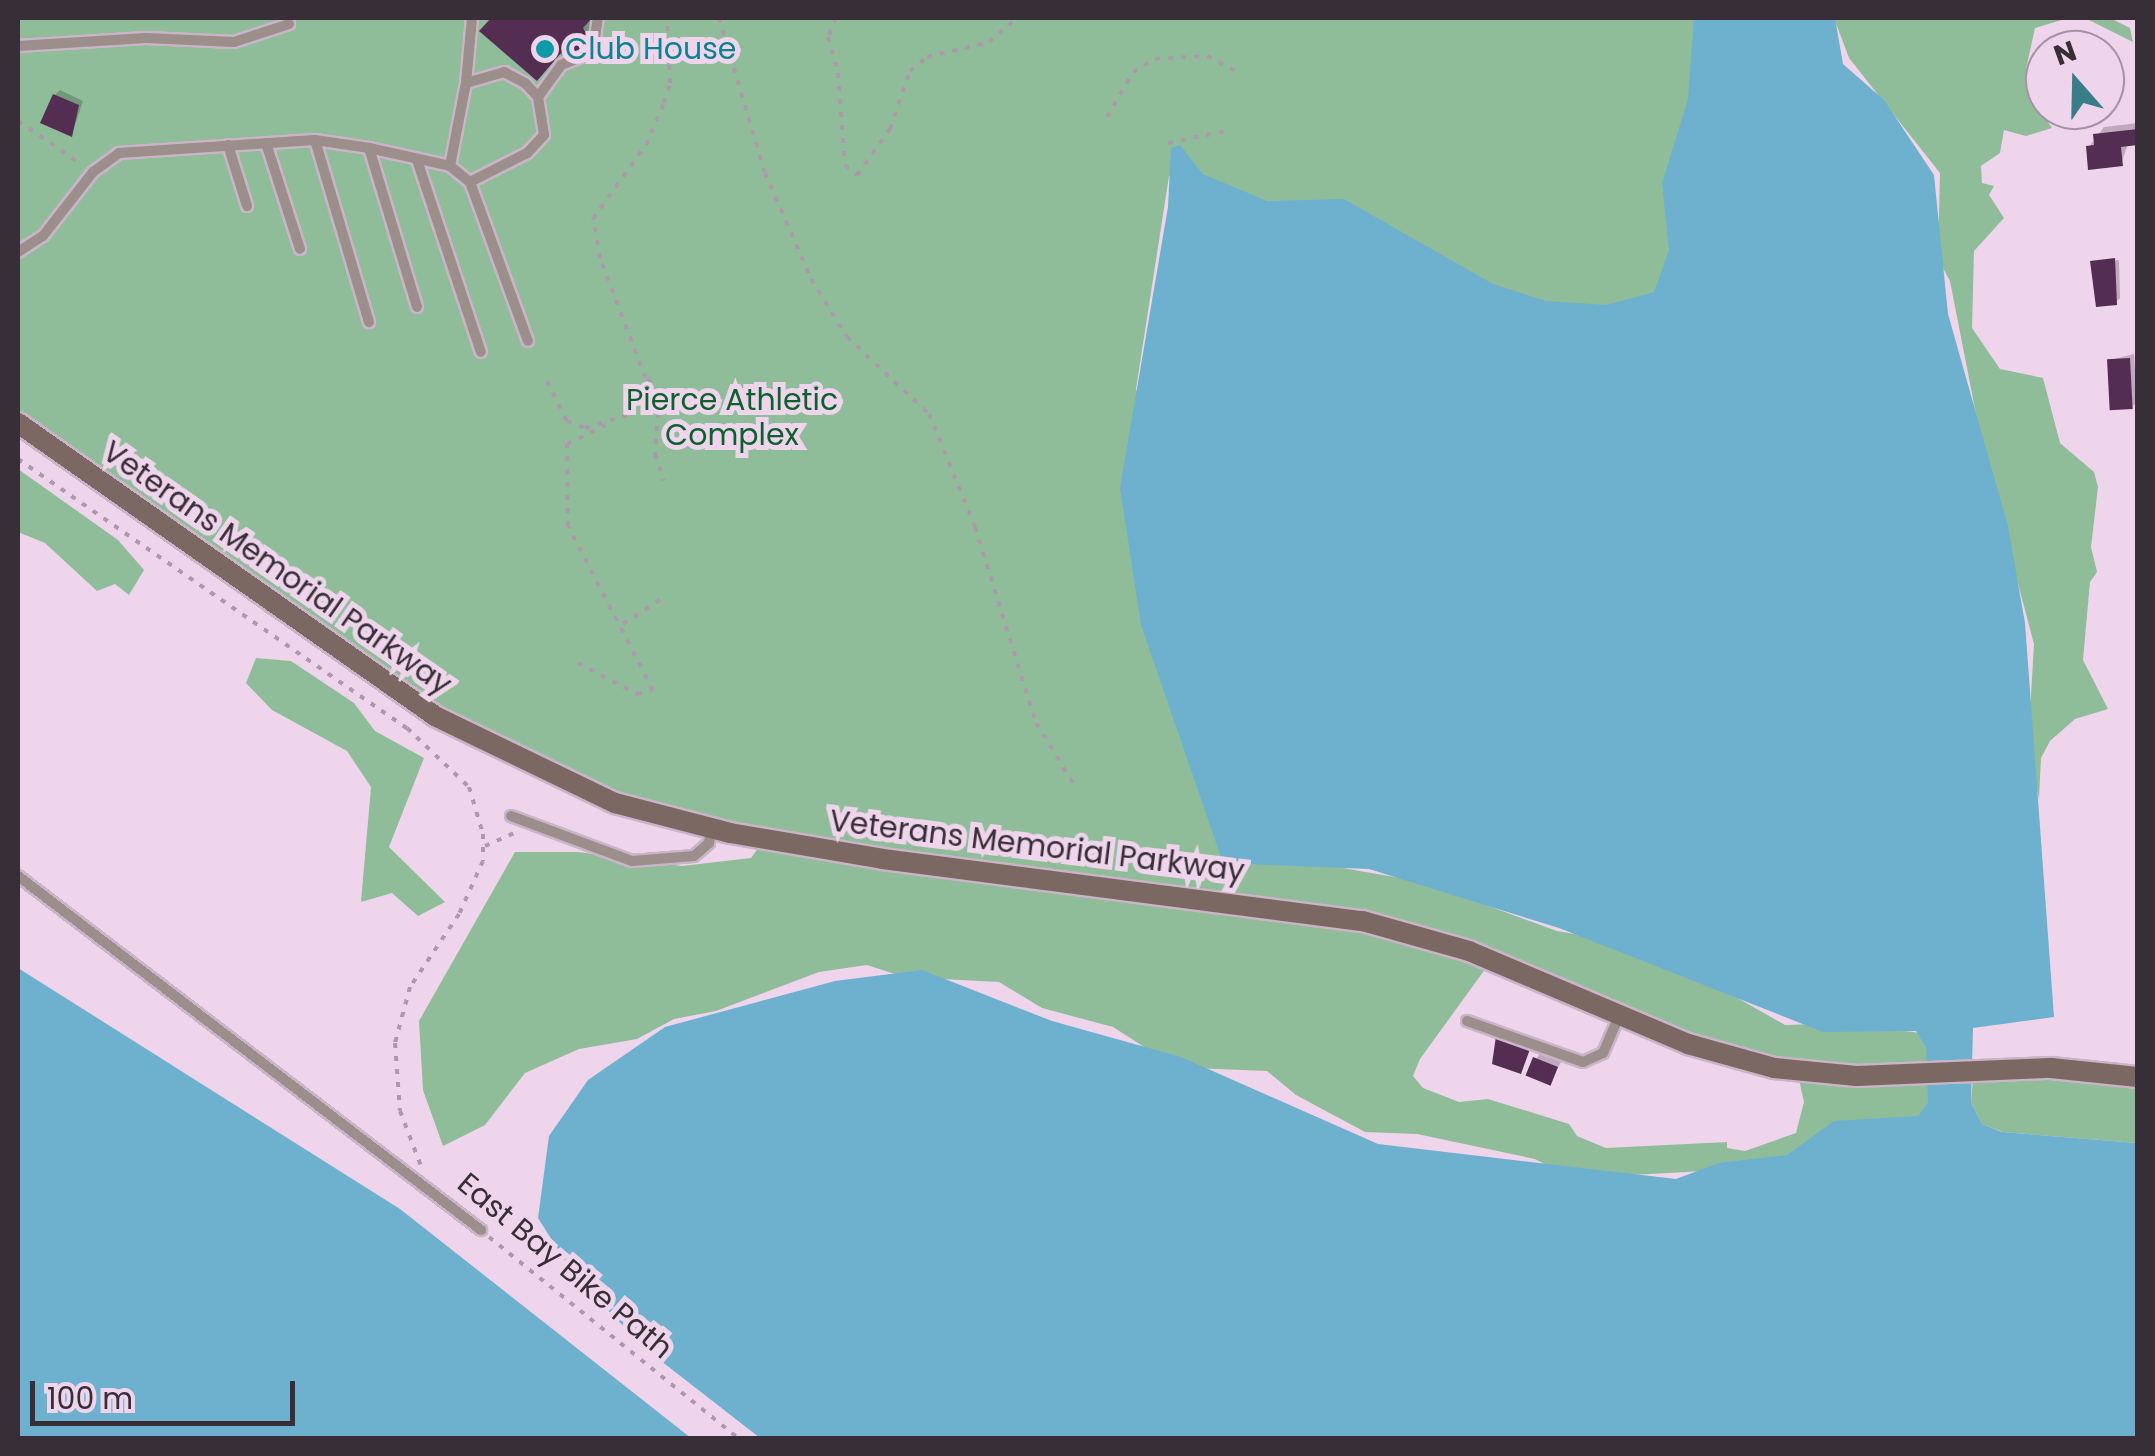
<!DOCTYPE html>
<style>
body{margin:0}
#map{position:relative;width:2155px;height:1456px;overflow:hidden;background:#eed5ec;font-family:Poppins,sans-serif}
div>[style]{position:absolute}
.green>*{inset:0;background:#90bd99}
.water>*{inset:0;background:#6db1ce}
.shadow>*{inset:0;background:#0003}
.building>*{inset:0;background:#542d53;transform-origin:0 0}
.path>*{height:4px;margin-top:-2px;transform-origin:0;background:repeating-linear-gradient(90deg,#ad99ab 0 5px,transparent 0 13px)}
.roads{filter:drop-shadow(2px 0 #cab4c8) drop-shadow(-2px 0 #cab4c8) drop-shadow(0 2px #cab4c8) drop-shadow(0 -2px #cab4c8)}
.lane>*{height:10px;margin:-5px;padding:0 5px;transform-origin:5px;border-radius:5px;background:#9c8e8a}
.secondary>*{height:20px;margin:-10px;padding:0 10px;transform-origin:10px;border-radius:10px;background:#7c6862}
.dots>*{width:28px;height:28px;translate:-50% -50%;box-sizing:border-box;border:5px solid #eed5ec;border-radius:50%}
span{translate:-50% -50%;white-space:nowrap;text-align:center;line-height:1.15;-webkit-text-stroke:10px #eed5ec;paint-order:stroke}
.culture-label{font-size:30px;color:#0d838f}
.left{translate:0 -50%;text-align:left}
.park-label{font-size:30px;color:#0e612e}
.street-label{font-size:30px;color:#382e37}
.frame{position:absolute;inset:0;border:20px solid #382e37;pointer-events:none}
.north{position:absolute;left:2025px;top:30px;width:100px;height:100px;box-sizing:border-box;background:#eed5ec;border:2px solid #a592a4;border-radius:50%;rotate:340deg;font-size:28px;font-weight:700;line-height:40px;text-align:center;color:#382e37}
.north::after{content:'';display:block;margin:auto;width:35px;height:45px;background:#377e89;clip-path:polygon(50% 0,100% 100%,50% 72%,0 100%)}
.scale{position:absolute;left:30px;top:1381px;width:265px;height:45px;box-sizing:border-box;border:5px solid #382e37;border-top:0;padding-left:12px;font-size:30px;line-height:35px;white-space:nowrap;color:#382e37;-webkit-text-stroke:8px #eed5ec;paint-order:stroke}
</style>
<div id="map">
<div class="green">
<div style="clip-path:polygon(evenodd,18px 18px,1695px 18px,1694px 42px,1715px 60px,1664px 193px,1674px 256px,1667px 291px,1574px 315px,1283px 219px,1203px 174px,1169px 176px,1136px 389px,1314px 863px,1423px 882px,1557px 931px,1598px 938px,1711px 983px,1785px 1025px,1844px 1023px,1920px 1033px,1928px 1039px,1938px 1113px,1793px 1166px,1614px 1176px,1560px 1172px,1535px 1159px,1417px 1134px,1365px 1132px,1296px 1095px,1267px 1071px,1192px 1068px,1163px 1059px,1113px 1027px,1042px 1008px,999px 982px,904px 977px,867px 965px,819px 972px,716px 1011px,674px 1019px,637px 1039px,579px 1049px,525px 1073px,485px 1125px,443px 1146px,423px 1090px,419px 1021px,515px 852px,578px 852px,682px 866px,751px 858px,767px 836px,663px 814px,462px 728px,18px 422px,18px 18px,1491px 961px,1798px 1075px,1804px 1102px,1796px 1133px,1745px 1151px,1727px 1148px,1727px 1142px,1606px 1148px,1577px 1136px,1569px 1124px,1488px 1099px,1459px 1102px,1423px 1088px,1413px 1076px,1420px 1059px,1491px 961px)"></div>
<div style="clip-path:polygon(1834px 18px,2110px 18px,2130px 28px,2133px 42px,2089px 20px,2065px 19px,2035px 28px,2026px 69px,2031px 97px,2052px 128px,2026px 136px,2004px 130px,2000px 153px,1981px 166px,1982px 183px,1994px 186px,1989px 195px,2004px 218px,1974px 251px,1972px 328px,2000px 369px,2043px 378px,2060px 443px,2094px 472px,2098px 487px,2091px 547px,2097px 572px,2090px 582px,2083px 660px,2108px 709px,2075px 719px,2050px 741px,2041px 758px,2039px 799px,2028px 748px,2034px 644px,1984px 455px,1950px 281px,1938px 259px,1940px 173px,1849px 58px)"></div>
<div style="clip-path:polygon(18px 469px,118px 540px,144px 570px,129px 595px,115px 584px,97px 591px,45px 543px,18px 532px)"></div>
<div style="clip-path:polygon(256px 658px,291px 661px,354px 703px,375px 731px,424px 758px,389px 847px,445px 902px,418px 916px,392px 893px,361px 902px,371px 787px,347px 751px,272px 710px,246px 683px)"></div>
<div style="clip-path:polygon(2024px 1074px,2137px 1082px,2137px 1143px,2003px 1132px,1982px 1124px,1971px 1102px,1973px 1077px)"></div>
</div>
<div class="water">
<div style="clip-path:polygon(1694px 18px,1835px 18px,1843px 64px,1884px 100px,1934px 175px,1948px 314px,2008px 526px,2025px 623px,2054px 1017px,1973px 1028px,1971px 1102px,1982px 1124px,2002px 1132px,2137px 1143px,2137px 1438px,760px 1438px,647px 1350px,576px 1278px,538px 1218px,549px 1136px,588px 1080px,665px 1027px,835px 981px,922px 970px,1052px 1021px,1181px 1057px,1378px 1144px,1676px 1179px,1719px 1163px,1787px 1155px,1834px 1121px,1918px 1116px,1928px 1103px,1926px 1047px,1916px 1031px,1823px 1032px,1559px 928px,1369px 869px,1223px 863px,1141px 625px,1120px 488px,1168px 207px,1171px 148px,1180px 145px,1203px 174px,1267px 201px,1344px 199px,1493px 284px,1546px 301px,1607px 305px,1654px 292px,1669px 250px,1662px 183px,1688px 99px)"></div>
<div style="clip-path:polygon(18px 968px,400px 1209px,691px 1438px,18px 1438px)"></div>
</div>
<div class="shadow">
<div style="clip-path:polygon(494px 18px,593px 18px,599px 23px,598px 40px,569px 57px,483px 31px)"></div>
<div style="clip-path:polygon(60px 90px,83px 101px,72px 134px,55px 95px)"></div>
<div style="clip-path:polygon(2138px 123px,2138px 143px,2128px 144px,2121px 164px,2089px 147px,2104px 127px)"></div>
<div style="clip-path:polygon(2119px 260px,2120px 298px,2116px 302px,2095px 263px)"></div>
<div style="clip-path:polygon(2134px 354px,2137px 402px,2132px 407px,2110px 360px)"></div>
<div style="clip-path:polygon(1540px 1054px,1561px 1062px,1550px 1082px,1536px 1059px)"></div>
</div>
<div class="building">
<div style="clip-path:polygon(491px 18px,592px 18px,583px 28px,592px 44px,580px 59px,561px 53px,537px 81px,479px 31px)"></div>
<div style="clip-path:polygon(53px 94px,79px 105px,72px 137px,40px 123px)"></div>
<div style="clip-path:polygon(2138px 129px,2138px 145px,2121px 147px,2123px 166px,2088px 170px,2086px 146px,2094px 145px,2093px 134px)"></div>
<div style="clip-path:polygon(2115px 258px,2117px 305px,2096px 307px,2090px 261px)"></div>
<div style="left:2130px;top:358px;width:51px;height:23px;rotate:87deg"></div>
<div style="clip-path:polygon(1496px 1036px,1530px 1049px,1521px 1074px,1492px 1064px)"></div>
<div style="left:1533px;top:1057px;width:27px;height:20px;rotate:22deg"></div>
</div>
<div class="path">
<div style="left:719px;top:18px;width:162px;rotate:73.5deg"></div>
<div style="left:765px;top:173px;width:116px;rotate:66.5deg"></div>
<div style="left:811px;top:279px;width:68px;rotate:58.2deg"></div>
<div style="left:847px;top:337px;width:112px;rotate:43.2deg"></div>
<div style="left:929px;top:414px;width:122px;rotate:67.8deg"></div>
<div style="left:975px;top:527px;width:205px;rotate:72.7deg"></div>
<div style="left:1036px;top:723px;width:76px;rotate:58.4deg"></div>
<div style="left:836px;top:18px;width:21px;rotate:113deg"></div>
<div style="left:828px;top:37px;width:37px;rotate:74deg"></div>
<div style="left:838px;top:73px;width:92px;rotate:85.6deg"></div>
<div style="left:845px;top:165px;width:16px;rotate:40deg"></div>
<div style="left:857px;top:175px;width:57px;rotate:-54.3deg"></div>
<div style="left:890px;top:129px;width:61px;rotate:-71deg"></div>
<div style="left:910px;top:71px;width:22px;rotate:-39deg"></div>
<div style="left:927px;top:57px;width:64px;rotate:-13.6deg"></div>
<div style="left:989px;top:42px;width:37px;rotate:-41deg"></div>
<div style="left:1107px;top:117px;width:52px;rotate:-60deg"></div>
<div style="left:1133px;top:72px;width:26px;rotate:-31deg"></div>
<div style="left:1155px;top:59px;width:52px;rotate:-3.3deg"></div>
<div style="left:1207px;top:56px;width:33px;rotate:27deg"></div>
<div style="left:18px;top:121px;width:76px;rotate:34.3deg"></div>
<div style="left:1168px;top:143px;width:59px;rotate:-11.7deg"></div>
<div style="left:648px;top:378px;width:25px;rotate:63deg"></div>
<div style="left:659px;top:400px;width:54px;rotate:94.2deg"></div>
<div style="left:655px;top:454px;width:28px;rotate:72deg"></div>
<div style="left:547px;top:381px;width:45px;rotate:63.4deg"></div>
<div style="left:567px;top:421px;width:19px;rotate:21deg"></div>
<div style="left:585px;top:428px;width:48px;rotate:-16.9deg"></div>
<div style="left:631px;top:414px;width:31px;rotate:-52deg"></div>
<div style="left:650px;top:390px;width:141px;rotate:-110.7deg"></div>
<div style="left:600px;top:258px;width:40px;rotate:-100deg"></div>
<div style="left:593px;top:219px;width:91px;rotate:-54.4deg"></div>
<div style="left:646px;top:145px;width:46px;rotate:-66.8deg"></div>
<div style="left:664px;top:103px;width:21px;rotate:-73deg"></div>
<div style="left:670px;top:83px;width:65px;rotate:-92.6deg"></div>
<div style="left:18px;top:459px;width:473px;rotate:34.7deg"></div>
<div style="left:407px;top:728px;width:86px;rotate:43.6deg"></div>
<div style="left:469px;top:787px;width:49px;rotate:73.4deg"></div>
<div style="left:483px;top:834px;width:27px;rotate:90deg"></div>
<div style="left:483px;top:861px;width:58px;rotate:114.4deg"></div>
<div style="left:459px;top:914px;width:88px;rotate:123.9deg"></div>
<div style="left:410px;top:987px;width:58px;rotate:105deg"></div>
<div style="left:395px;top:1043px;width:68px;rotate:85.8deg"></div>
<div style="left:400px;top:1111px;width:59px;rotate:69.1deg"></div>
<div style="left:623px;top:624px;width:51px;rotate:-33.1deg"></div>
<div style="left:578px;top:663px;width:67px;rotate:27.7deg"></div>
<div style="left:637px;top:694px;width:16px;rotate:-14deg"></div>
<div style="left:653px;top:690px;width:185px;rotate:-117.4deg"></div>
<div style="left:568px;top:526px;width:82px;rotate:-90.7deg"></div>
<div style="left:567px;top:444px;width:43px;rotate:-26deg"></div>
<div style="left:485px;top:846px;width:34px;rotate:-24deg"></div>
<div style="left:489px;top:1237px;width:320px;rotate:38.9deg"></div>
</div>
<div class="roads">
<div class="lane">
<div style="left:18px;top:46px;width:128px;rotate:-3.6deg"></div>
<div style="left:146px;top:38px;width:88px;rotate:2.6deg"></div>
<div style="left:234px;top:42px;width:58px;rotate:-18.1deg"></div>
<div style="left:466px;top:83px;width:65px;rotate:-84.7deg"></div>
<div style="left:538px;top:97px;width:39px;rotate:-54deg"></div>
<div style="left:561px;top:65px;width:35px;rotate:-22deg"></div>
<div style="left:593px;top:52px;width:34px;rotate:-82deg"></div>
<div style="left:315px;top:140px;width:190px;rotate:73.5deg"></div>
<div style="left:266px;top:143px;width:111px;rotate:72.2deg"></div>
<div style="left:228px;top:145px;width:64px;rotate:72.7deg"></div>
<div style="left:369px;top:148px;width:166px;rotate:73.2deg"></div>
<div style="left:417px;top:160px;width:202px;rotate:71.6deg"></div>
<div style="left:450px;top:166px;width:85px;rotate:-79.1deg"></div>
<div style="left:466px;top:83px;width:40px;rotate:-16deg"></div>
<div style="left:504px;top:72px;width:24px;rotate:28deg"></div>
<div style="left:525px;top:83px;width:19px;rotate:47deg"></div>
<div style="left:538px;top:97px;width:38px;rotate:81deg"></div>
<div style="left:544px;top:135px;width:25px;rotate:133deg"></div>
<div style="left:527px;top:153px;width:64px;rotate:153deg"></div>
<div style="left:18px;top:252px;width:30px;rotate:-33deg"></div>
<div style="left:43px;top:236px;width:81px;rotate:-52deg"></div>
<div style="left:93px;top:172px;width:32px;rotate:-36deg"></div>
<div style="left:119px;top:153px;width:196px;rotate:-3.8deg"></div>
<div style="left:315px;top:140px;width:55px;rotate:8.4deg"></div>
<div style="left:369px;top:148px;width:83px;rotate:12.5deg"></div>
<div style="left:450px;top:166px;width:26px;rotate:39deg"></div>
<div style="left:470px;top:182px;width:169px;rotate:70deg"></div>
<div style="left:511px;top:816px;width:129px;rotate:20.4deg"></div>
<div style="left:632px;top:861px;width:62px;rotate:-4.6deg"></div>
<div style="left:694px;top:856px;width:20px;rotate:-41deg"></div>
<div style="left:709px;top:843px;width:14px;rotate:-82deg"></div>
<div style="left:18px;top:876px;width:583px;rotate:37.4deg"></div>
<div style="left:1467px;top:1021px;width:123px;rotate:19.5deg"></div>
<div style="left:1583px;top:1062px;width:22px;rotate:-24deg"></div>
<div style="left:1603px;top:1053px;width:43px;rotate:-66.4deg"></div>
</div>
<div class="secondary">
<div style="left:18px;top:423px;width:510px;rotate:35.09deg"></div>
<div style="left:435px;top:716px;width:200px;rotate:25.8deg"></div>
<div style="left:615px;top:803px;width:119px;rotate:14.6deg"></div>
<div style="left:730px;top:833px;width:155px;rotate:9.6deg"></div>
<div style="left:883px;top:859px;width:484px;rotate:7.4deg"></div>
<div style="left:1363px;top:921px;width:110px;rotate:15.8deg"></div>
<div style="left:1469px;top:951px;width:238px;rotate:23deg"></div>
<div style="left:1688px;top:1044px;width:89px;rotate:15.6deg"></div>
<div style="left:1774px;top:1068px;width:83px;rotate:5.5deg"></div>
<div style="left:1857px;top:1076px;width:194px;rotate:-2.4deg"></div>
<div style="left:2051px;top:1068px;width:87px;rotate:5.9deg"></div>
</div>
</div>
<div class="dots">
<div style="left:545px;top:49px;background:#0f9aa8"></div>
</div>
<div class="culture-label">
<span class="left" style="left:565px;top:49px">Club House</span>
</div>
<div class="park-label">
<span style="left:732px;top:417px">Pierce Athletic<br>Complex</span>
</div>
<div class="street-label">
<span style="left:277px;top:568px;rotate:35deg">Veterans Memorial Parkway</span>
<span style="left:1037px;top:846px;rotate:7deg">Veterans Memorial Parkway</span>
<span style="left:565px;top:1266px;rotate:40deg">East Bay Bike Path</span>
</div>
<div class="frame"></div>
<div class="north">N</div>
<div class="scale">100 m</div>
</div>
